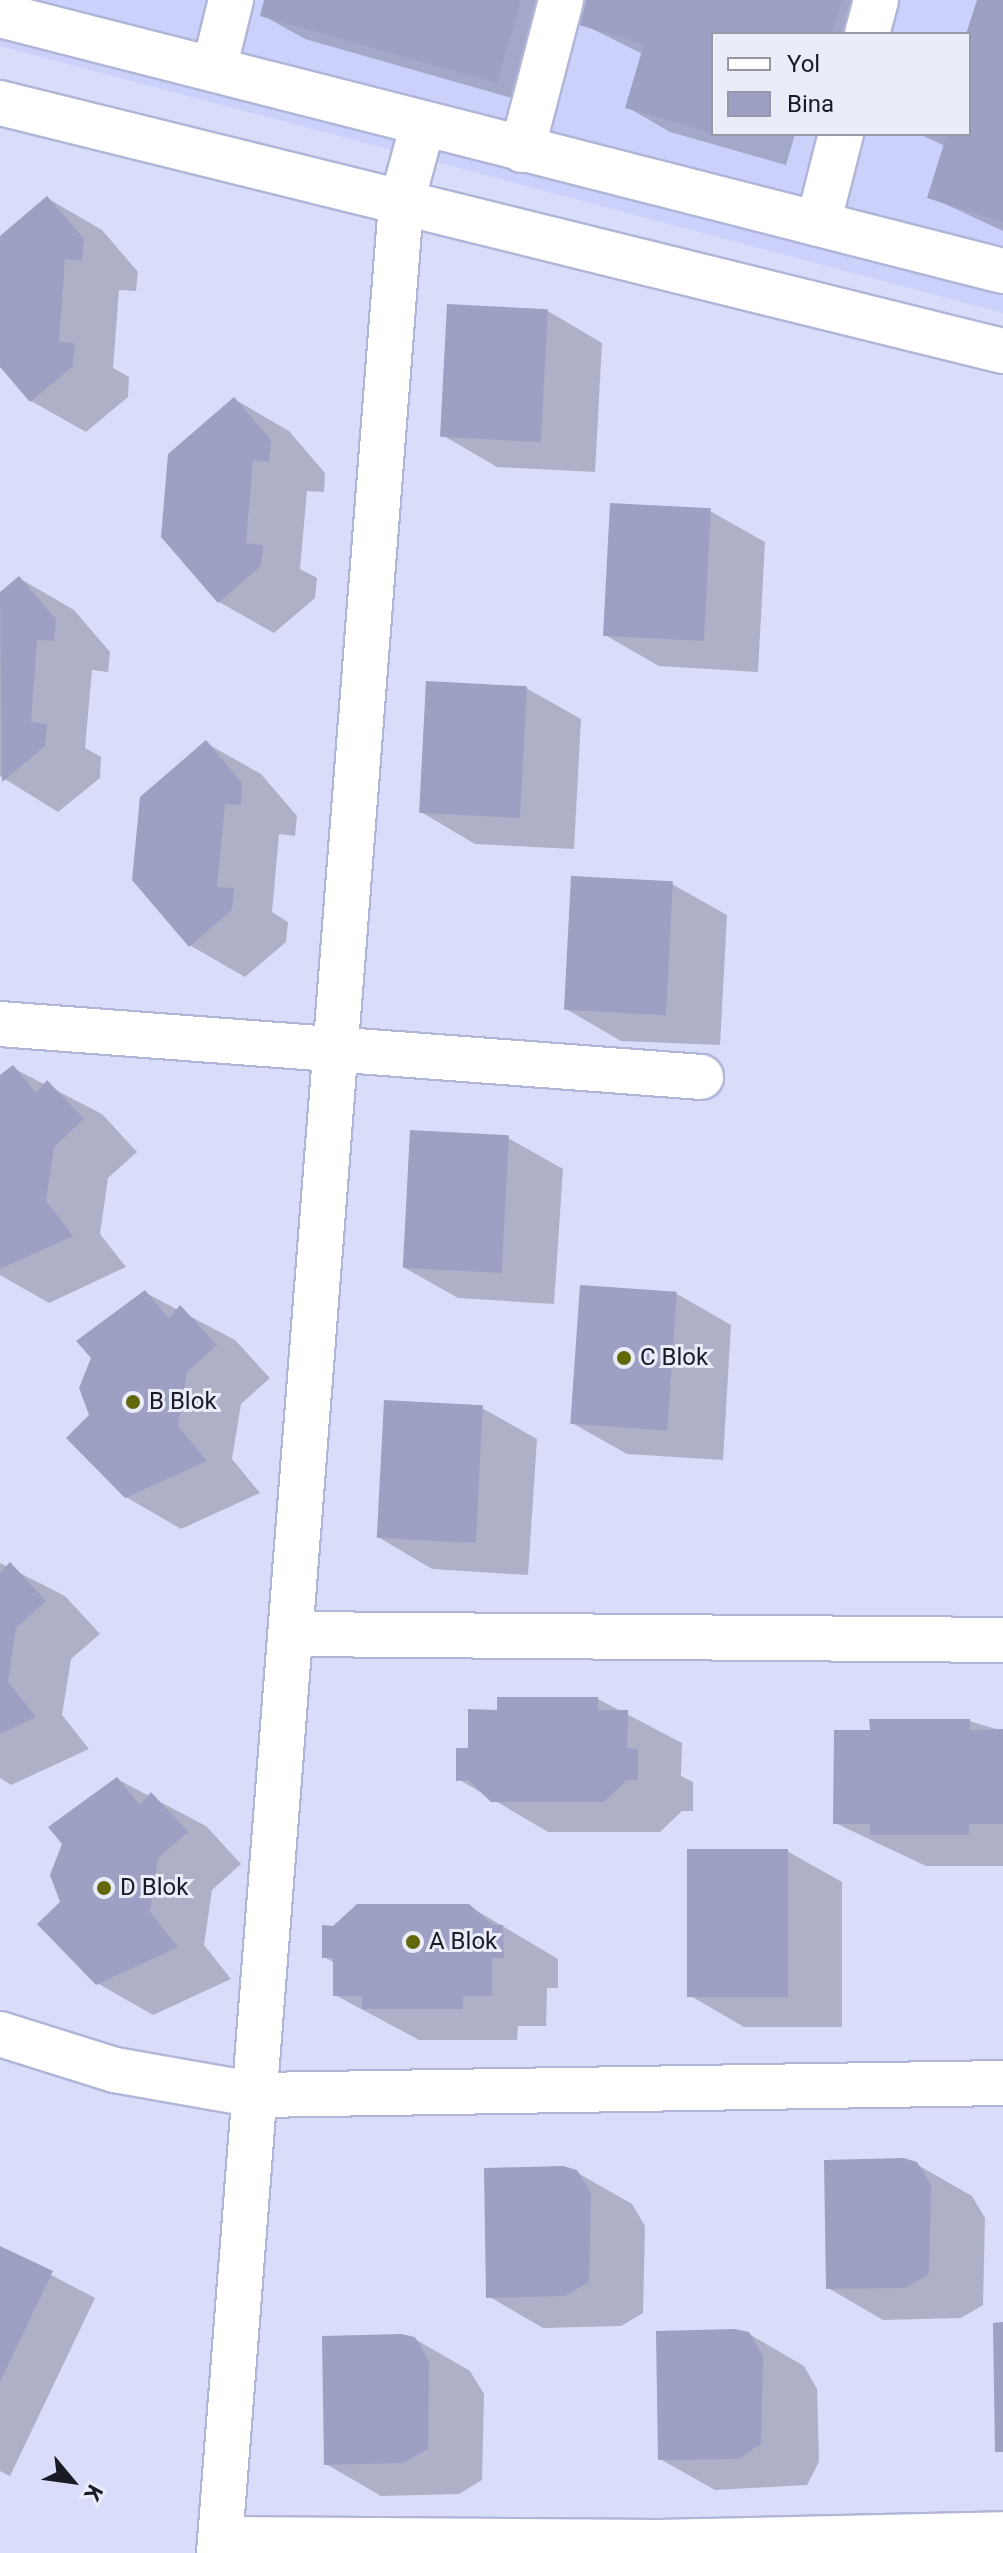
<!DOCTYPE html>
<style>
body{margin:0}
#map{position:relative;width:1003px;height:2553px;overflow:hidden;background:#daddfa;font-family:Roboto,sans-serif}
div>[style]{position:absolute}
.built>*{inset:0;background:#ccd1fb}
.shadow>*{inset:0;background:#0003}
.building>*{inset:0;background:#9da0c2;transform-origin:0 0}
.roads{filter:drop-shadow(2px 0 #b1b5d7) drop-shadow(-2px 0 #b1b5d7) drop-shadow(0 2px #b1b5d7) drop-shadow(0 -2px #b1b5d7)}
.minor>*{height:44px;margin:-22px;padding:0 22px;transform-origin:22px;border-radius:22px;background:#fff}
.dots>*{width:22px;height:22px;translate:-50% -50%;box-sizing:border-box;border:4px solid #eaecfa;border-radius:50%}
span{translate:-50% -50%;white-space:nowrap;text-align:center;line-height:1.15;-webkit-text-stroke:6px #eaecfa;paint-order:stroke}
.poi-label{font-size:24px;color:#1a1b27}
.left{translate:0 -50%;text-align:left}
.legend{position:absolute;left:711px;top:32px;width:260px;height:104px;box-sizing:border-box;background:#eaecfa;border:2px solid #9798a6;margin:0;padding:10px 14px;list-style:none;font-size:24px;color:#1a1b27}
.legend li{display:flex;align-items:center;gap:16px;height:40px}
.legend b{width:40px;border:2px solid #9798a6}
.north{position:absolute;left:32px;top:2441px;width:80px;height:80px;-webkit-text-stroke:6px #eaecfa;paint-order:stroke;rotate:119deg;font-size:22px;font-weight:700;line-height:32px;text-align:center;color:#1a1b27}
.north::after{content:'';display:block;margin:auto;width:28px;height:36px;background:#1a1b27;clip-path:polygon(50% 0,100% 100%,50% 72%,0 100%)}
</style>
<div id="map">
<div class="built">
<div style="clip-path:polygon(evenodd,0 0,1003px 0,1003px 313px,0 46px,0 0,713px 34px,969px 34px,969px 134px,713px 134px,713px 34px)"></div>
</div>
<div class="shadow">
<div style="clip-path:polygon(266px 0,570px 0,540px 106px,305px 39px,262px 15px)"></div>
<div style="clip-path:polygon(589px 0,892px 0,882px 34px,713px 34px,713px 134px,795px 134px,786px 165px,670px 132px,627px 107px,643px 54px,582px 24px)"></div>
<div style="clip-path:polygon(979px 0,1003px 0,1003px 231px,930px 197px,945px 146px,919px 134px,969px 134px)"></div>
<div style="clip-path:polygon(47px 198px,102px 230px,138px 272px,136px 291px,119px 290px,113px 368px,129px 377px,128px 397px,86px 432px,31px 401px,0 364px,0 238px)"></div>
<div style="clip-path:polygon(548px 311px,602px 343px,595px 472px,497px 467px,442px 435px)"></div>
<div style="clip-path:polygon(234px 399px,289px 431px,325px 473px,324px 492px,307px 491px,300px 569px,317px 578px,315px 598px,274px 633px,219px 602px)"></div>
<div style="clip-path:polygon(710px 511px,765px 542px,758px 672px,659px 666px,605px 635px)"></div>
<div style="clip-path:polygon(19px 578px,74px 610px,110px 652px,108px 672px,92px 670px,85px 748px,101px 757px,100px 778px,58px 812px,0 776px,0 595px)"></div>
<div style="clip-path:polygon(526px 688px,581px 719px,574px 849px,475px 844px,421px 812px)"></div>
<div style="clip-path:polygon(206px 743px,261px 774px,297px 816px,295px 836px,279px 834px,272px 912px,288px 922px,286px 942px,245px 977px,191px 946px)"></div>
<div style="clip-path:polygon(672px 884px,727px 915px,720px 1045px,621px 1041px,566px 1009px)"></div>
<div style="clip-path:polygon(13px 1068px,102px 1114px,137px 1152px,108px 1178px,100px 1234px,126px 1267px,49px 1303px,0 1275px,0 1077px)"></div>
<div style="clip-path:polygon(508px 1138px,563px 1169px,554px 1304px,458px 1298px,403px 1267px)"></div>
<div style="clip-path:polygon(146px 1293px,235px 1340px,270px 1378px,241px 1404px,232px 1459px,260px 1493px,181px 1529px,126px 1497px,92px 1416px)"></div>
<div style="clip-path:polygon(677px 1294px,731px 1325px,723px 1460px,627px 1454px,572px 1423px)"></div>
<div style="clip-path:polygon(482px 1408px,537px 1439px,528px 1575px,432px 1569px,378px 1537px)"></div>
<div style="clip-path:polygon(0 1563px,65px 1596px,100px 1634px,71px 1659px,62px 1715px,89px 1749px,11px 1785px,0 1778px)"></div>
<div style="clip-path:polygon(598px 1699px,682px 1743px,681px 1776px,693px 1782px,693px 1811px,682px 1811px,660px 1832px,548px 1832px,458px 1779px,499px 1712px)"></div>
<div style="clip-path:polygon(969px 1721px,1003px 1731px,1003px 1866px,926px 1866px,835px 1823px)"></div>
<div style="clip-path:polygon(117px 1779px,206px 1826px,241px 1864px,212px 1890px,204px 1945px,231px 1979px,153px 2015px,97px 1983px)"></div>
<div style="clip-path:polygon(787px 1851px,842px 1882px,842px 2027px,744px 2027px,689px 1995px)"></div>
<div style="clip-path:polygon(469px 1906px,558px 1959px,558px 1988px,547px 1988px,546px 2026px,518px 2026px,517px 2040px,419px 2040px,335px 1995px,335px 1963px,324px 1957px)"></div>
<div style="clip-path:polygon(916px 2164px,972px 2196px,985px 2218px,983px 2305px,961px 2318px,883px 2320px,828px 2288px)"></div>
<div style="clip-path:polygon(576px 2172px,632px 2204px,645px 2226px,643px 2313px,621px 2326px,543px 2328px,488px 2296px)"></div>
<div style="clip-path:polygon(0 2248px,95px 2298px,10px 2476px,0 2471px)"></div>
<div style="clip-path:polygon(749px 2334px,804px 2366px,817px 2389px,819px 2462px,807px 2485px,715px 2490px,660px 2459px)"></div>
<div style="clip-path:polygon(415px 2339px,470px 2371px,484px 2394px,482px 2480px,459px 2494px,381px 2496px,326px 2464px)"></div>
</div>
<div class="building">
<div style="clip-path:polygon(264px 0,521px 0,497px 83px,260px 16px)"></div>
<div style="clip-path:polygon(586px 0,842px 0,832px 34px,713px 34px,713px 133px,625px 108px,644px 44px,579px 25px)"></div>
<div style="clip-path:polygon(977px 0,1003px 0,1003px 222px,927px 198px,946px 137px,940px 134px,969px 134px,966px 34px)"></div>
<div style="clip-path:polygon(47px 196px,84px 239px,82px 261px,65px 259px,59px 342px,75px 343px,73px 366px,30px 402px,0 367px,0 236px)"></div>
<div style="left:447px;top:304px;width:101px;height:133px;rotate:3deg"></div>
<div style="clip-path:polygon(234px 397px,271px 440px,269px 462px,253px 460px,246px 543px,263px 545px,261px 566px,218px 603px,161px 537px,168px 454px)"></div>
<div style="left:610px;top:503px;width:101px;height:133px;rotate:3deg"></div>
<div style="clip-path:polygon(19px 576px,56px 619px,54px 641px,37px 640px,31px 722px,47px 724px,45px 746px,2px 782px,0 592px)"></div>
<div style="left:426px;top:681px;width:101px;height:132px;rotate:3deg"></div>
<div style="clip-path:polygon(206px 740px,242px 783px,241px 805px,225px 804px,217px 887px,234px 888px,232px 910px,189px 947px,132px 880px,140px 797px)"></div>
<div style="left:571px;top:876px;width:102px;height:134px;rotate:3deg"></div>
<div style="clip-path:polygon(13px 1065px,36px 1093px,47px 1080px,84px 1119px,54px 1147px,46px 1201px,73px 1236px,0 1269px,0 1075px)"></div>
<div style="left:410px;top:1130px;width:99px;height:138px;rotate:3deg"></div>
<div style="left:580px;top:1285px;width:97px;height:139px;rotate:4deg"></div>
<div style="clip-path:polygon(145px 1290px,169px 1319px,180px 1305px,217px 1345px,187px 1372px,178px 1426px,207px 1461px,125px 1498px,66px 1438px,89px 1415px,79px 1388px,91px 1358px,76px 1341px)"></div>
<div style="left:384px;top:1400px;width:99px;height:138px;rotate:3deg"></div>
<div style="clip-path:polygon(10px 1562px,46px 1601px,16px 1628px,8px 1682px,36px 1717px,0 1734px,0 1573px)"></div>
<div style="clip-path:polygon(497px 1697px,598px 1697px,598px 1710px,628px 1710px,627px 1748px,638px 1749px,638px 1780px,627px 1780px,604px 1802px,491px 1802px,468px 1780px,456px 1781px,456px 1748px,468px 1748px,468px 1709px,497px 1710px)"></div>
<div style="clip-path:polygon(869px 1719px,970px 1719px,970px 1730px,1003px 1729px,1003px 1824px,969px 1824px,969px 1835px,870px 1835px,870px 1824px,833px 1824px,834px 1730px,870px 1730px)"></div>
<div style="clip-path:polygon(117px 1777px,140px 1805px,151px 1792px,188px 1832px,158px 1858px,150px 1912px,178px 1947px,96px 1985px,37px 1924px,60px 1902px,50px 1875px,62px 1844px,48px 1827px)"></div>
<div style="left:687px;top:1849px;width:101px;height:148px"></div>
<div style="clip-path:polygon(357px 1904px,469px 1904px,493px 1925px,503px 1925px,504px 1958px,492px 1958px,492px 1996px,463px 1996px,463px 2009px,362px 2009px,362px 1996px,333px 1996px,333px 1958px,322px 1958px,322px 1925px,333px 1926px)"></div>
<div style="clip-path:polygon(903px 2158px,917px 2162px,931px 2185px,929px 2274px,905px 2288px,826px 2289px,824px 2160px)"></div>
<div style="clip-path:polygon(563px 2166px,577px 2170px,591px 2193px,589px 2282px,565px 2296px,486px 2298px,484px 2168px)"></div>
<div style="clip-path:polygon(0 2246px,53px 2271px,0 2382px)"></div>
<div style="clip-path:polygon(1003px 2322px,1003px 2452px,995px 2452px,993px 2323px)"></div>
<div style="clip-path:polygon(735px 2329px,749px 2332px,763px 2356px,761px 2444px,738px 2459px,658px 2460px,656px 2331px)"></div>
<div style="clip-path:polygon(401px 2334px,415px 2337px,429px 2361px,428px 2449px,403px 2463px,324px 2465px,322px 2336px)"></div>
</div>
<div class="roads">
<div class="minor">
<div style="left:0;top:15px;width:1035px;rotate:14.32deg"></div>
<div style="left:867px;top:34px;width:35px;rotate:-75deg"></div>
<div style="left:214px;top:69px;width:71px;rotate:-76.2deg"></div>
<div style="left:0;top:103px;width:1033px;rotate:13.89deg"></div>
<div style="left:522px;top:150px;width:155px;rotate:-75.4deg"></div>
<div style="left:818px;top:224px;width:93px;rotate:-75.7deg"></div>
<div style="left:0;top:1024px;width:703px;rotate:4.32deg"></div>
<div style="left:294px;top:1634px;width:709px;rotate:0.48deg"></div>
<div style="left:0;top:2034px;width:121px;rotate:17.4deg"></div>
<div style="left:115px;top:2070px;width:144px;rotate:10deg"></div>
<div style="left:257px;top:2095px;width:746px;rotate:-0.92deg"></div>
<div style="left:220px;top:2539px;width:439px;rotate:0.4deg"></div>
<div style="left:659px;top:2542px;width:344px;rotate:-1.3deg"></div>
<div style="left:219px;top:2553px;width:2355px;rotate:-85.57deg"></div>
<div style="left:401px;top:205px;width:84px;rotate:-74.8deg"></div>
</div>
</div>
<div class="dots">
<div style="left:624px;top:1358px;background:#616809"></div>
<div style="left:133px;top:1402px;background:#616809"></div>
<div style="left:104px;top:1888px;background:#616809"></div>
<div style="left:413px;top:1942px;background:#616809"></div>
</div>
<div class="poi-label">
<span class="left" style="left:640px;top:1358px">C Blok</span>
<span class="left" style="left:149px;top:1402px">B Blok</span>
<span class="left" style="left:120px;top:1888px">D Blok</span>
<span class="left" style="left:429px;top:1942px">A Blok</span>
</div>
<ul class="legend">
<li><b style="height:10px;background:#fff"></b>Yol</li>
<li><b style="height:22px;background:#9da0c2"></b>Bina</li>
</ul>
<div class="north">K</div>
</div>
